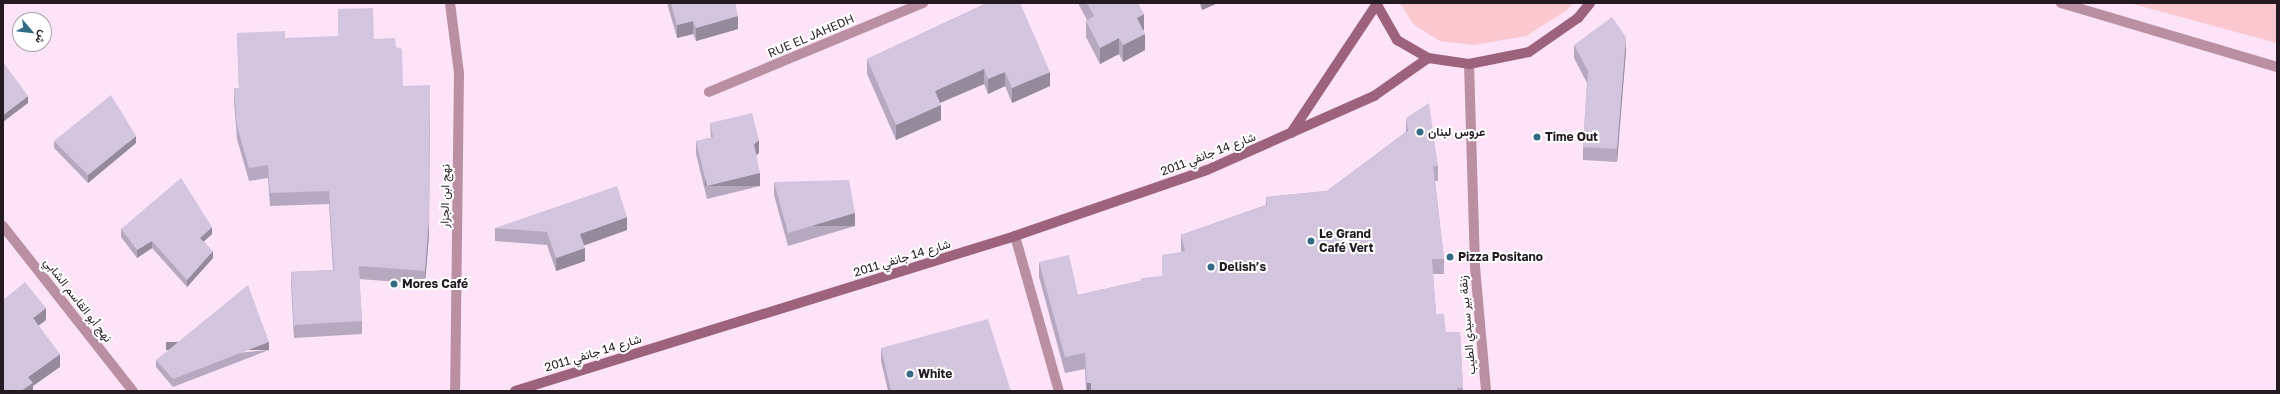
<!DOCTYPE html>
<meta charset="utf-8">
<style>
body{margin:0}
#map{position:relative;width:2280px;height:394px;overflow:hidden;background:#fce3f7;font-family:"Golos Text",Vazirmatn,sans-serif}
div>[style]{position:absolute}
.green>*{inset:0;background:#fac8ce}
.lane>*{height:10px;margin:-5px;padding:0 5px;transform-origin:5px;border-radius:5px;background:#b98fa1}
.street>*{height:10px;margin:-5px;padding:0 5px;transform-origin:5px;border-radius:5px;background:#b98fa1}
.secondary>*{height:10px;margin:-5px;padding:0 5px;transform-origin:5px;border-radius:5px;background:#9d637d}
.wall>*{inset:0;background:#b6a9bf}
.shaded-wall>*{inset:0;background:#948a9b;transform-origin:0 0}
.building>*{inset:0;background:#d4c5de}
.dots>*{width:11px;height:11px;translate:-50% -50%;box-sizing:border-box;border:2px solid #fff;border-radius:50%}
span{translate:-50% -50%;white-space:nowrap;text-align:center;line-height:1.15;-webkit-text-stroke:4px #fff;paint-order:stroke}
.street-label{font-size:12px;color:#241b22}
.poi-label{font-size:12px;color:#241b22;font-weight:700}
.left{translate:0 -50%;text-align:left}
.frame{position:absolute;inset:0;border:4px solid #241b22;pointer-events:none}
.north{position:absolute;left:12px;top:12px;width:40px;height:40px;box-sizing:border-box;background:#fff;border:1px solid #a7a4a7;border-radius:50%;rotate:118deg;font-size:11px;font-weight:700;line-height:16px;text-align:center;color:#241b22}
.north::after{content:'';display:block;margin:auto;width:14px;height:18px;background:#356a86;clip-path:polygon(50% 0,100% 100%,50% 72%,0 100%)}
</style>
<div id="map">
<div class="green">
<div style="clip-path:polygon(1400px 3px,1573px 3px,1567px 10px,1526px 36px,1474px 45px,1440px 41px,1414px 25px)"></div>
<div style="clip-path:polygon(2129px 3px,2277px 3px,2277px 43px)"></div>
</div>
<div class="lane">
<div style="left:1469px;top:64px;width:203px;rotate:88.3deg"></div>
<div style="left:1475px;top:267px;width:124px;rotate:84.9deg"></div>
</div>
<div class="street">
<div style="left:450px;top:3px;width:71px;rotate:82.7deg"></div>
<div style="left:459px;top:73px;width:318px;rotate:90.7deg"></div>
<div style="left:2061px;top:3px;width:225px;rotate:16.5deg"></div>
<div style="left:709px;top:92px;width:232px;rotate:-22.6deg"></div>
<div style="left:3px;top:226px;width:210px;rotate:51.8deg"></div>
<div style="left:1015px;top:236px;width:161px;rotate:74.2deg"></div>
</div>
<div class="secondary">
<div style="left:1376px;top:3px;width:43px;rotate:60.4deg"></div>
<div style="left:1397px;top:40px;width:36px;rotate:30deg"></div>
<div style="left:1428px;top:58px;width:41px;rotate:8.3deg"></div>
<div style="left:1469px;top:64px;width:61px;rotate:-11.3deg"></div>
<div style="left:1529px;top:52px;width:60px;rotate:-34.8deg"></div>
<div style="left:1578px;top:18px;width:19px;rotate:-51deg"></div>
<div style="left:1291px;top:133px;width:154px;rotate:-56.4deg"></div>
<div style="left:515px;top:391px;width:523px;rotate:-17.22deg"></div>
<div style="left:1015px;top:236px;width:203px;rotate:-19deg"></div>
<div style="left:1207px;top:170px;width:183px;rotate:-23.9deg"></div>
<div style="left:1374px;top:96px;width:66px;rotate:-35.1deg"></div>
</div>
<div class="wall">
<div style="clip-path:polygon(667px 3px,735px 3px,738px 29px,696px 41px,693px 34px,677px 38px)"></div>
<div style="clip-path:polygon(987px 3px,1050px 86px,1012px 103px,1005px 86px,988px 94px,984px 84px,940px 103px,941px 120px,896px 140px,867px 74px,867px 59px)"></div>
<div style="clip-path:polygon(1078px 3px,1138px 3px,1144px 30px,1143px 30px,1145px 50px,1123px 62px,1119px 54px,1100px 64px,1086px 37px,1086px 21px,1087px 20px)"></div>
<div style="clip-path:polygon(1199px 3px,1218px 3px,1202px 10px)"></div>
<div style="clip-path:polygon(237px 33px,285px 38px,374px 39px,396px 47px,429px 234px,425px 284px,359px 279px,362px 321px,362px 334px,294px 338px,291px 285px,291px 272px,333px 270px,329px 204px,270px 206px,268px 178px,249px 181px,237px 139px,234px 101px,234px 88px,239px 88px)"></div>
<div style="clip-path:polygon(1574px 45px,1626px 50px,1617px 162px,1583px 160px,1583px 147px,1587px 83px,1574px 58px)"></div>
<div style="clip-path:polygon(1406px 118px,1438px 166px,1438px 181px,1435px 181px,1444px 259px,1444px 274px,1433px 274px,1436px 314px,1446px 332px,1460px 332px,1463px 391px,1086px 391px,1085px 369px,1065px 373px,1039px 277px,1039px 262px,1078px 295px,1162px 276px,1181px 252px,1181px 235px,1266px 205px,1266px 197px,1327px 191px,1406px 132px)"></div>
<div style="clip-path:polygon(710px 123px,759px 153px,756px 155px,760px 186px,707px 199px,696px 154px,696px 141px,711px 138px)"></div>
<div style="clip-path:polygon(54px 141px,136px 143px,88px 183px,54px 148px)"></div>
<div style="clip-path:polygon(774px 182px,855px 226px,788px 246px,774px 195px)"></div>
<div style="clip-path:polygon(495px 228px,627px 230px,584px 245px,585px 261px,556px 271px,547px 245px,495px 241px)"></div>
<div style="clip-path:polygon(121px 229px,212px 234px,204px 241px,213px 258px,187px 287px,152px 248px,137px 258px,121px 237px)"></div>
<div style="clip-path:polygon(881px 348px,1011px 391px,888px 391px,881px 361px)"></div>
<div style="clip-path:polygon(269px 350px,173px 387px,156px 367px,156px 360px)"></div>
</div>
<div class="shaded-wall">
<div style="clip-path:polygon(1202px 3px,1218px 3px,1202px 10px)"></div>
<div style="clip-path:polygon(1144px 14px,1144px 30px,1137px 34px,1137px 18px)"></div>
<div style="clip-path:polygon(738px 16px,738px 29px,696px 41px,696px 28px)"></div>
<div style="clip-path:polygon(693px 21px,693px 34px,677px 38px,677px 25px)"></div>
<div style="clip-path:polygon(1145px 34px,1145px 50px,1123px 62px,1123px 45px)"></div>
<div style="clip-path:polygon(1626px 37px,1626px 50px,1617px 162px,1617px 149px)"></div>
<div style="clip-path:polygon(1119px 38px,1119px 54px,1100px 64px,1100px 48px)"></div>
<div style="clip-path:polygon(984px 69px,984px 84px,935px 105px,935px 91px)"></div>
<div style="clip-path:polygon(1005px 72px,1005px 86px,988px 94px,988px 79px)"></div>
<div style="clip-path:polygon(1050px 72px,1050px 86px,1012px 103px,1012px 88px)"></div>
<div style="clip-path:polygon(430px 85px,429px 234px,425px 284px,425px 271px)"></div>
<div style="clip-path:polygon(28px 96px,28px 103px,3px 122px,3px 115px)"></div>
<div style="clip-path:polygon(941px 105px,941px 120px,896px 140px,896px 125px)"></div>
<div style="clip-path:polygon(136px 136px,136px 143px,88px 183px,88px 175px)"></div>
<div style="clip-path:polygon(759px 140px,759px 153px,754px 157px,754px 144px)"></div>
<div style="left:760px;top:173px;width:13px;height:55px;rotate:90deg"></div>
<div style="left:855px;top:213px;width:13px;height:70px;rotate:90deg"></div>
<div style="clip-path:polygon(627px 217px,627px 230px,580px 247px,580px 234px)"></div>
<div style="clip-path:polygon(212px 227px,212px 234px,200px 245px,200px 238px)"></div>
<div style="clip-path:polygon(152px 241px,152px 248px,137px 258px,137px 250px)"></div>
<div style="clip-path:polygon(585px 248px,585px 261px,556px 271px,556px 258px)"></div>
<div style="clip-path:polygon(213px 251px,213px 258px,187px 287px,187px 280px)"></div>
<div style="clip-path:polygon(46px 308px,46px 320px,33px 330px,33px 318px)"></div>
<div style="left:269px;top:342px;width:8px;height:103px;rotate:90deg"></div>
<div style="clip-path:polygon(60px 354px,60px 367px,33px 386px,33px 391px,21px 391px,28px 377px)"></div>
<div style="left:1087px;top:383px;width:4px;height:8px"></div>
</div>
<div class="building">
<div style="clip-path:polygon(671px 3px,735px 3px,738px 16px,696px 28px,693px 21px,677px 25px)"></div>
<div style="clip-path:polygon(987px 3px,1020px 3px,1050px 72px,1012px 88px,1005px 72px,988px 79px,984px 69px,935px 91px,941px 105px,896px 125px,867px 59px)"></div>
<div style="clip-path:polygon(1087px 3px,1138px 3px,1144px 14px,1137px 18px,1145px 34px,1123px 45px,1119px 38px,1100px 48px,1086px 21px,1094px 16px)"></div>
<div style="clip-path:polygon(373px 8px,374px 39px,395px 38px,396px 47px,402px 49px,403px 86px,430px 85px,429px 221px,425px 271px,359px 266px,362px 321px,294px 325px,291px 272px,334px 270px,329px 191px,270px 193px,268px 165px,249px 168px,237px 126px,234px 88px,239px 88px,237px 33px,285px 31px,285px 38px,338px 36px,338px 9px)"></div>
<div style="clip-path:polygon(1612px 17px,1626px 37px,1617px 149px,1583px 147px,1588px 71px,1574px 45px)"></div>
<div style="clip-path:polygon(3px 62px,28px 96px,3px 115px)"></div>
<div style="clip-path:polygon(111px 95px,136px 136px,88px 175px,54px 141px)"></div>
<div style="clip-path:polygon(1429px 103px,1438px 166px,1433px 166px,1444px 259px,1432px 259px,1436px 314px,1444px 314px,1446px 332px,1460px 332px,1463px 388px,1457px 388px,1457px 391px,1091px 391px,1091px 383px,1087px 383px,1085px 353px,1065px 357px,1039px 262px,1069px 255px,1078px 295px,1141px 281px,1141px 278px,1162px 276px,1162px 255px,1185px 251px,1181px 235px,1267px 205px,1266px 197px,1327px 191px,1408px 131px,1406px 118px)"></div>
<div style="clip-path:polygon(752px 113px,759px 140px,754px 144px,760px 173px,707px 186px,696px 141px,713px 137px,710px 123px)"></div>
<div style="clip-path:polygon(181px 178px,212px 227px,200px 238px,213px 251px,187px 280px,152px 241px,137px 250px,121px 229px)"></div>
<div style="clip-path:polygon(849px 180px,855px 213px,788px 233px,774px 182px)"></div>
<div style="clip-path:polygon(617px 186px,627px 217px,580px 234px,585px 248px,556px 258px,547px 232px,495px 228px)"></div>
<div style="clip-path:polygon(25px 282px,46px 308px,33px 318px,60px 354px,28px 377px,33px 383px,21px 391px,3px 391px,3px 300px)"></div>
<div style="clip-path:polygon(248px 285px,269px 342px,173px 379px,156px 360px)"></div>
<div style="clip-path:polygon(988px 319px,1011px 391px,891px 391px,881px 348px)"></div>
</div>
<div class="dots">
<div style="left:1420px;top:132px;background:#356a86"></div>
<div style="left:1537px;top:137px;background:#356a86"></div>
<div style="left:1311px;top:241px;background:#356a86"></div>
<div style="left:1450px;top:257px;background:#356a86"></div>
<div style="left:1211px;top:267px;background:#356a86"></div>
<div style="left:394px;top:284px;background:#356a86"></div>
<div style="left:910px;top:374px;background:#356a86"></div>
</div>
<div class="street-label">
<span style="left:811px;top:36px;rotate:-23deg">RUE EL JAHEDH</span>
<span style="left:1208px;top:154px;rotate:-21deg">شارع 14 جانفي 2011</span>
<span style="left:445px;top:196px;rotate:-89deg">نهج ابن الجزار</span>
<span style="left:902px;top:258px;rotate:-17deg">شارع 14 جانفي 2011</span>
<span style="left:78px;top:300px;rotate:52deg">نهج أبو القاسم الشابي</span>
<span style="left:1467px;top:325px;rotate:-95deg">زنقة بير سيدي الطيب</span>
<span style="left:593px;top:353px;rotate:-17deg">شارع 14 جانفي 2011</span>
</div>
<div class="poi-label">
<span class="left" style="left:1428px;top:132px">عروس لبنان</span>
<span class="left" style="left:1545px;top:137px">Time Out</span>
<span class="left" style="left:1319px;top:241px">Le Grand<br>Café Vert</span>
<span class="left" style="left:1458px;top:257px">Pizza Positano</span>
<span class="left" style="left:1219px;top:267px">Delish’s</span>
<span class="left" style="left:402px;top:284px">Mores Café</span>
<span class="left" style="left:918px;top:374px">White</span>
</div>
<div class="frame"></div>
<div class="north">ش</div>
</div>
